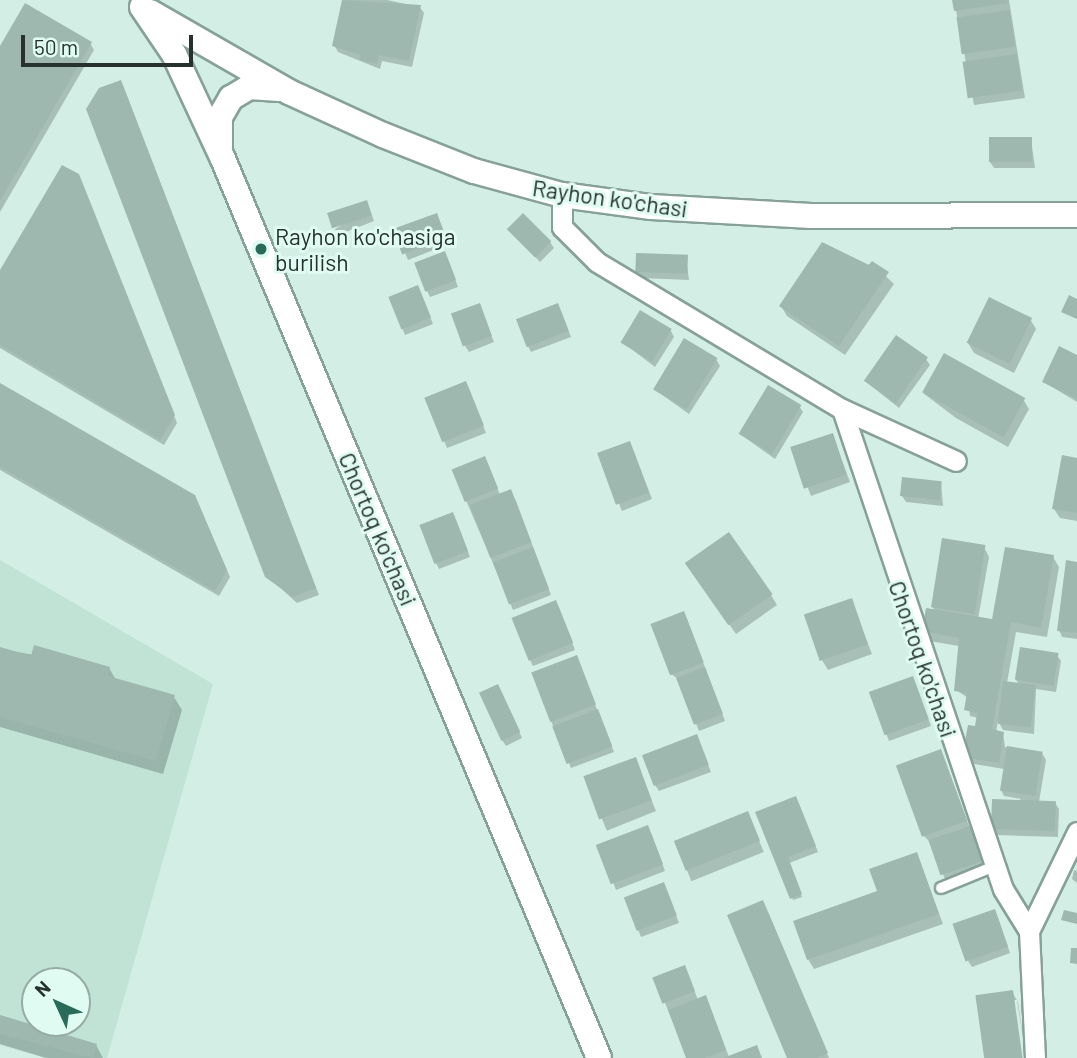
<!DOCTYPE html>
<style>
body{margin:0}
#map{position:relative;width:1077px;height:1058px;overflow:hidden;background:#d3efe5;font-family:Barlow,sans-serif}
div>[style]{position:absolute}
.built>*{inset:0;background:#c0e3d6}
.shadow>*{inset:0;background:#0003;transform-origin:0 0}
.building>*{inset:0;background:#9eb8af;transform-origin:0 0}
.roads{filter:drop-shadow(2px 0 #88a198) drop-shadow(-2px 0 #88a198) drop-shadow(0 2px #88a198) drop-shadow(0 -2px #88a198)}
.service>*{height:10px;margin:-5px;padding:0 5px;transform-origin:5px;border-radius:5px;background:#fff}
.minor>*{height:19px;margin:-9.5px;padding:0 9.5px;transform-origin:9.5px;border-radius:9.5px;background:#fff}
.tertiary>*{height:24px;margin:-12px;padding:0 12px;transform-origin:12px;border-radius:12px;background:#fff}
.dots>*{width:19px;height:19px;translate:-50% -50%;box-sizing:border-box;border:4px solid #e0fcf2;border-radius:50%}
span{translate:-50% -50%;white-space:nowrap;text-align:center;line-height:1.15;-webkit-text-stroke:6px #e0fcf2;paint-order:stroke}
.street-label{font-size:23px;color:#27312e}
.poi-label{font-size:23px;color:#27312e}
.left{translate:0 -50%;text-align:left}
.north{position:absolute;left:21px;top:967px;width:70px;height:70px;box-sizing:border-box;background:#e0fcf2;border:2px solid #96aba4;border-radius:50%;rotate:315deg;font-size:19px;font-weight:700;line-height:28px;text-align:center;color:#27312e}
.north::after{content:'';display:block;margin:auto;width:24px;height:32px;background:#296a58;clip-path:polygon(50% 0,100% 100%,50% 72%,0 100%)}
.scale{position:absolute;left:21px;top:35px;width:172px;height:32px;box-sizing:border-box;border:4px solid #27312e;border-top:0;padding-left:9px;font-size:21px;line-height:24px;white-space:nowrap;color:#27312e;-webkit-text-stroke:5px #e0fcf2;paint-order:stroke}
</style>
<div id="map">
<div class="built">
<div style="clip-path:polygon(evenodd,0 560px,213px 684px,107px 1058px,45px 1058px,0 1045px,0 560px,35px 981px,77px 981px,77px 1023px,35px 1023px,35px 981px)"></div>
</div>
<div class="shadow">
<div style="clip-path:polygon(344px 0,387px 0,420px 7px,424px 13px,412px 67px,382px 61px,380px 69px,338px 52px,334px 45px)"></div>
<div style="clip-path:polygon(954px 0,1009px 0,1025px 98px,974px 105px)"></div>
<div style="clip-path:polygon(90px 43px,94px 50px,0 212px,0 49px)"></div>
<div style="clip-path:polygon(124px 88px,319px 595px,297px 603px,267px 576px)"></div>
<div style="clip-path:polygon(1031px 139px,1035px 168px,994px 168px,990px 162px)"></div>
<div style="clip-path:polygon(82px 183px,177px 423px,164px 445px,0 348px,0 273px)"></div>
<div style="clip-path:polygon(369px 208px,374px 221px,338px 235px,335px 229px)"></div>
<div style="clip-path:polygon(440px 222px,449px 244px,408px 260px,396px 231px)"></div>
<div style="clip-path:polygon(509px 229px,550px 242px,554px 248px,540px 262px)"></div>
<div style="clip-path:polygon(686px 257px,689px 280px,640px 278px,636px 272px)"></div>
<div style="clip-path:polygon(448px 260px,458px 287px,430px 297px,427px 291px)"></div>
<div style="clip-path:polygon(872px 263px,894px 284px,845px 355px,787px 316px,781px 306px)"></div>
<div style="clip-path:polygon(421px 294px,433px 324px,405px 335px,390px 298px)"></div>
<div style="clip-path:polygon(561px 311px,571px 337px,531px 352px,528px 346px)"></div>
<div style="clip-path:polygon(482px 312px,494px 342px,469px 352px,465px 346px)"></div>
<div style="clip-path:polygon(1030px 319px,1036px 329px,1014px 373px,974px 353px,968px 343px)"></div>
<div style="clip-path:polygon(671px 331px,674px 337px,655px 367px,622px 342px)"></div>
<div style="clip-path:polygon(1077px 356px,1077px 402px,1044px 382px)"></div>
<div style="clip-path:polygon(716px 359px,720px 366px,689px 414px,654px 389px)"></div>
<div style="clip-path:polygon(926px 359px,930px 365px,899px 408px,865px 381px)"></div>
<div style="clip-path:polygon(0 385px,198px 504px,230px 577px,219px 596px,0 470px)"></div>
<div style="clip-path:polygon(469px 389px,486px 433px,447px 448px,427px 398px)"></div>
<div style="clip-path:polygon(923px 393px,1023px 399px,1029px 409px,1008px 447px,956px 418px)"></div>
<div style="clip-path:polygon(799px 406px,803px 412px,775px 459px,740px 434px)"></div>
<div style="clip-path:polygon(835px 442px,850px 482px,811px 496px,793px 450px)"></div>
<div style="clip-path:polygon(633px 449px,652px 499px,622px 511px,599px 454px)"></div>
<div style="clip-path:polygon(1077px 459px,1077px 521px,1060px 518px,1054px 509px)"></div>
<div style="clip-path:polygon(488px 464px,500px 495px,510px 491px,516px 501px,551px 595px,513px 610px,453px 470px)"></div>
<div style="clip-path:polygon(941px 482px,943px 506px,906px 502px,902px 496px)"></div>
<div style="clip-path:polygon(456px 520px,470px 557px,439px 569px,436px 563px)"></div>
<div style="clip-path:polygon(984px 547px,989px 557px,978px 619px,994px 621px,1053px 557px,1059px 567px,1047px 637px,1016px 632px,1007px 683px,1020px 685px,1016px 680px,1057px 655px,1061px 661px,1056px 692px,1036px 689px,1034px 734px,1003px 730px,998px 721px,996px 732px,1003px 733px,1005px 747px,1042px 753px,1046px 760px,1039px 802px,1055px 803px,1059px 809px,1058px 837px,996px 835px,992px 828px,1021px 799px,1004px 796px,1001px 790px,1004px 769px,968px 763px,978px 718px,970px 716px,968px 698px,956px 690px,959px 646px,929px 641px,924px 631px,935px 611px,932px 606px)"></div>
<div style="clip-path:polygon(1077px 563px,1077px 639px,1062px 637px,1059px 630px)"></div>
<div style="clip-path:polygon(693px 574px,771px 595px,777px 605px,736px 634px)"></div>
<div style="clip-path:polygon(851px 601px,872px 654px,828px 670px,822px 660px)"></div>
<div style="clip-path:polygon(559px 608px,575px 650px,533px 666px,530px 660px)"></div>
<div style="clip-path:polygon(687px 619px,725px 721px,699px 731px,678px 679px,671px 674px)"></div>
<div style="clip-path:polygon(0 649px,109px 668px,116px 680px,174px 697px,182px 710px,163px 774px,0 727px)"></div>
<div style="clip-path:polygon(576px 657px,614px 752px,571px 768px,551px 721px)"></div>
<div style="clip-path:polygon(916px 685px,931px 726px,889px 741px,871px 693px)"></div>
<div style="clip-path:polygon(501px 692px,522px 738px,506px 746px,502px 740px)"></div>
<div style="clip-path:polygon(699px 742px,711px 772px,659px 791px,655px 785px)"></div>
<div style="clip-path:polygon(941px 751px,985px 868px,946px 882px,932px 844px,923px 835px)"></div>
<div style="left:635px;top:759px;width:56px;height:53px;rotate:68deg"></div>
<div style="clip-path:polygon(799px 804px,818px 852px,789px 863px,802px 897px,793px 900px,758px 813px)"></div>
<div style="left:748px;top:813px;width:42px;height:78px;rotate:68deg"></div>
<div style="clip-path:polygon(651px 833px,665px 871px,616px 890px,599px 846px)"></div>
<div style="clip-path:polygon(917px 854px,943px 924px,814px 969px,808px 959px)"></div>
<div style="clip-path:polygon(1074px 870px,1077px 871px,1077px 883px,1072px 879px)"></div>
<div style="clip-path:polygon(667px 891px,679px 923px,641px 937px,626px 899px)"></div>
<div style="clip-path:polygon(768px 912px,829px 1058px,789px 1058px)"></div>
<div style="clip-path:polygon(998px 918px,1010px 953px,972px 967px,968px 961px)"></div>
<div style="clip-path:polygon(688px 974px,698px 1000px,709px 1004px,729px 1057px,762px 1058px,688px 1058px,655px 979px)"></div>
<div style="clip-path:polygon(1012px 992px,1018px 1002px,1026px 1058px,1017px 1000px,1013px 1000px,1021px 1058px,986px 1058px)"></div>
<div style="clip-path:polygon(0 1016px,96px 1045px,103px 1058px,46px 1058px,0 1044px)"></div>
</div>
<div class="building">
<div style="clip-path:polygon(342px 0,421px 5px,409px 61px,379px 55px,377px 64px,360px 60px,361px 55px,332px 46px)"></div>
<div style="clip-path:polygon(952px 0,1007px 0,1008px 3px,954px 11px)"></div>
<div style="clip-path:polygon(25px 3px,92px 42px,0 201px,0 46px)"></div>
<div style="left:1010px;top:10px;width:37px;height:54px;rotate:82deg"></div>
<div style="left:1017px;top:54px;width:37px;height:55px;rotate:82deg"></div>
<div style="clip-path:polygon(121px 80px,316px 588px,293px 597px,265px 577px,86px 109px,99px 88px)"></div>
<div style="left:989px;top:137px;width:43px;height:25px"></div>
<div style="clip-path:polygon(62px 165px,79px 174px,175px 415px,160px 440px,0 345px,0 270px)"></div>
<div style="left:367px;top:200px;width:16px;height:42px;rotate:72deg"></div>
<div style="left:437px;top:213px;width:27px;height:47px;rotate:70deg"></div>
<div style="left:523px;top:213px;width:40px;height:23px;rotate:45deg"></div>
<div style="clip-path:polygon(822px 242px,869px 265px,872px 261px,889px 272px,839px 346px,779px 306px)"></div>
<div style="left:445px;top:251px;width:31px;height:33px;rotate:69deg"></div>
<div style="left:636px;top:253px;width:52px;height:19px;rotate:2deg"></div>
<div style="left:418px;top:285px;width:35px;height:32px;rotate:68deg"></div>
<div style="clip-path:polygon(1069px 295px,1077px 299px,1077px 319px,1061px 312px)"></div>
<div style="left:989px;top:297px;width:48px;height:51px;rotate:26deg"></div>
<div style="left:480px;top:303px;width:35px;height:31px;rotate:70deg"></div>
<div style="left:558px;top:303px;width:30px;height:45px;rotate:69deg"></div>
<div style="left:640px;top:310px;width:37px;height:38px;rotate:31deg"></div>
<div style="left:896px;top:335px;width:39px;height:56px;rotate:35deg"></div>
<div style="left:684px;top:338px;width:39px;height:60px;rotate:31deg"></div>
<div style="clip-path:polygon(1059px 346px,1077px 355px,1077px 399px,1042px 382px)"></div>
<div style="left:944px;top:353px;width:93px;height:45px;rotate:29deg"></div>
<div style="left:466px;top:381px;width:48px;height:45px;rotate:68deg"></div>
<div style="clip-path:polygon(0 383px,195px 495px,227px 570px,215px 591px,0 467px)"></div>
<div style="left:768px;top:385px;width:39px;height:57px;rotate:31deg"></div>
<div style="left:833px;top:433px;width:44px;height:45px;rotate:72deg"></div>
<div style="left:630px;top:441px;width:55px;height:35px;rotate:70deg"></div>
<div style="clip-path:polygon(1062px 455px,1077px 458px,1077px 513px,1052px 509px)"></div>
<div style="left:485px;top:456px;width:35px;height:36px;rotate:68deg"></div>
<div style="left:902px;top:477px;width:40px;height:19px;rotate:6deg"></div>
<div style="left:511px;top:489px;width:57px;height:44px;rotate:69deg"></div>
<div style="left:453px;top:512px;width:42px;height:36px;rotate:69deg"></div>
<div style="left:729px;top:532px;width:76px;height:54px;rotate:55deg"></div>
<div style="left:942px;top:538px;width:44px;height:70px;rotate:9deg"></div>
<div style="left:533px;top:547px;width:45px;height:43px;rotate:69deg"></div>
<div style="clip-path:polygon(1005px 547px,1054px 555px,1041px 628px,1011px 622px,992px 729px,1004px 732px,999px 763px,962px 757px,968px 725px,975px 726px,977px 713px,964px 710px,967px 693px,954px 691px,959px 638px,922px 631px,926px 608px,992px 619px)"></div>
<div style="clip-path:polygon(1066px 560px,1077px 562px,1077px 633px,1057px 631px)"></div>
<div style="left:852px;top:598px;width:49px;height:51px;rotate:71deg"></div>
<div style="left:556px;top:600px;width:46px;height:48px;rotate:68deg"></div>
<div style="left:684px;top:611px;width:55px;height:36px;rotate:69deg"></div>
<div style="clip-path:polygon(34px 645px,110px 667px,108px 676px,175px 695px,156px 761px,0 717px,0 647px,31px 656px)"></div>
<div style="left:1020px;top:647px;width:39px;height:33px;rotate:9deg"></div>
<div style="left:577px;top:655px;width:53px;height:49px;rotate:69deg"></div>
<div style="left:705px;top:667px;width:50px;height:31px;rotate:69deg"></div>
<div style="left:913px;top:676px;width:46px;height:47px;rotate:70deg"></div>
<div style="left:1003px;top:681px;width:33px;height:43px;rotate:7deg"></div>
<div style="left:498px;top:684px;width:53px;height:21px;rotate:65deg"></div>
<div style="left:598px;top:709px;width:40px;height:49px;rotate:69deg"></div>
<div style="left:697px;top:734px;width:33px;height:59px;rotate:69deg"></div>
<div style="left:1007px;top:746px;width:36px;height:45px;rotate:9deg"></div>
<div style="left:941px;top:749px;width:76px;height:48px;rotate:70deg"></div>
<div style="left:636px;top:757px;width:46px;height:56px;rotate:70deg"></div>
<div style="clip-path:polygon(796px 796px,816px 846px,788px 857px,802px 894px,790px 899px,755px 812px)"></div>
<div style="left:992px;top:799px;width:64px;height:30px;rotate:2deg"></div>
<div style="left:748px;top:811px;width:32px;height:80px;rotate:68deg"></div>
<div style="left:648px;top:825px;width:42px;height:56px;rotate:69deg"></div>
<div style="left:970px;top:826px;width:37px;height:44px;rotate:71deg"></div>
<div style="clip-path:polygon(917px 852px,939px 914px,807px 960px,793px 921px,877px 891px,869px 869px)"></div>
<div style="left:664px;top:882px;width:36px;height:43px;rotate:69deg"></div>
<div style="clip-path:polygon(763px 900px,828px 1053px,817px 1058px,787px 1058px,727px 915px)"></div>
<div style="left:995px;top:909px;width:40px;height:45px;rotate:71deg"></div>
<div style="clip-path:polygon(1064px 910px,1077px 913px,1077px 924px,1061px 920px)"></div>
<div style="clip-path:polygon(1071px 948px,1077px 948px,1077px 964px,1070px 963px)"></div>
<div style="left:685px;top:965px;width:28px;height:35px;rotate:69deg"></div>
<div style="left:1013px;top:990px;width:69px;height:38px;rotate:82deg"></div>
<div style="clip-path:polygon(706px 995px,726px 1050px,704px 1058px,686px 1058px,668px 1010px)"></div>
<div style="clip-path:polygon(0 1015px,97px 1044px,93px 1058px,0 1034px)"></div>
<div style="clip-path:polygon(757px 1045px,762px 1058px,723px 1058px)"></div>
</div>
<div class="roads">
<div class="service">
<div style="left:941px;top:888px;width:58px;rotate:-22.2deg"></div>
</div>
<div class="minor">
<div style="left:562px;top:195px;width:32px;rotate:90deg"></div>
<div style="left:562px;top:227px;width:49px;rotate:45deg"></div>
<div style="left:597px;top:262px;width:286px;rotate:31deg"></div>
<div style="left:842px;top:409px;width:506px;rotate:71.46deg"></div>
<div style="left:1003px;top:889px;width:49px;rotate:58.2deg"></div>
<div style="left:1029px;top:931px;width:127px;rotate:87.3deg"></div>
<div style="left:842px;top:409px;width:125px;rotate:24.5deg"></div>
<div style="left:1029px;top:931px;width:110px;rotate:-64.1deg"></div>
</div>
<div class="tertiary">
<div style="left:142px;top:7px;width:57px;rotate:55.8deg"></div>
<div style="left:174px;top:54px;width:116px;rotate:65deg"></div>
<div style="left:223px;top:159px;width:974px;rotate:67.3deg"></div>
<div style="left:150px;top:12px;width:160px;rotate:29.9deg"></div>
<div style="left:289px;top:92px;width:103px;rotate:24.6deg"></div>
<div style="left:383px;top:135px;width:98px;rotate:21.6deg"></div>
<div style="left:474px;top:171px;width:91px;rotate:15.3deg"></div>
<div style="left:562px;top:195px;width:90px;rotate:7.7deg"></div>
<div style="left:651px;top:207px;width:160px;rotate:3.2deg"></div>
<div style="left:811px;top:216px;width:266px;rotate:-0.2deg"></div>
<div style="left:220px;top:147px;width:30px;rotate:-90deg"></div>
<div style="left:220px;top:117px;width:22px;rotate:-60deg"></div>
<div style="left:231px;top:98px;width:21px;rotate:-31deg"></div>
<div style="left:249px;top:87px;width:30px;rotate:4deg"></div>
</div>
</div>
<div class="dots">
<div style="left:261px;top:249px;background:#296a58"></div>
</div>
<div class="street-label">
<span style="left:610px;top:198px;rotate:8deg">Rayhon ko'chasi</span>
<span style="left:378px;top:529px;rotate:67deg">Chortoq ko'chasi</span>
<span style="left:923px;top:659px;rotate:71deg">Chortoq ko'chasi</span>
</div>
<div class="poi-label">
<span class="left" style="left:275px;top:249px">Rayhon ko'chasiga<br>burilish</span>
</div>
<div class="north">N</div>
<div class="scale">50 m</div>
</div>
